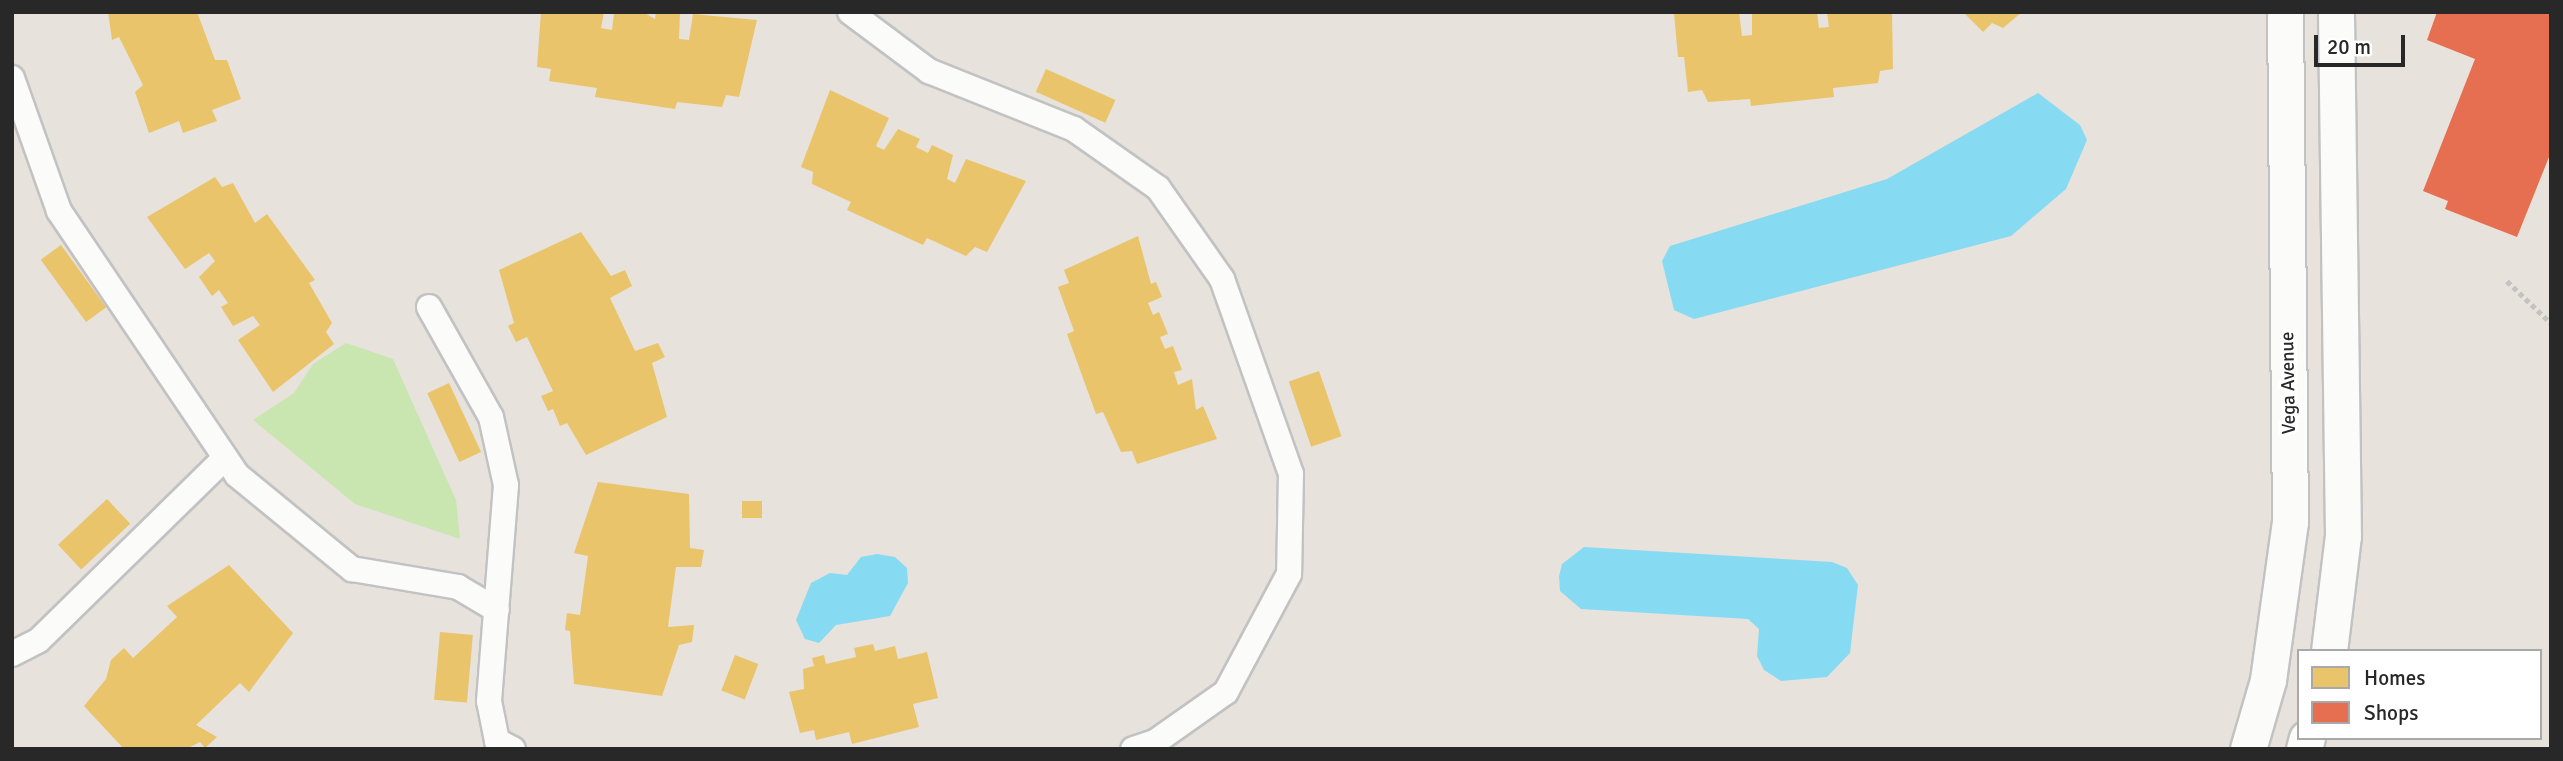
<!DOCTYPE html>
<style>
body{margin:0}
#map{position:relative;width:2563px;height:761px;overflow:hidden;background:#e7e2dc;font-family:Signika,sans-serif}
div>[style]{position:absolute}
.green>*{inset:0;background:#c9e6b0}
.water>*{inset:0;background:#86dbf2}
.homes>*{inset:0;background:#e9c46a;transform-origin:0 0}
.shops>*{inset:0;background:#e76f51}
.path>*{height:4.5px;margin-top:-2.25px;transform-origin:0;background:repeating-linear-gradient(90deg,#c4c3c2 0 5px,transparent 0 8.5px)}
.roads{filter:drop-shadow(2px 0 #c3c2c3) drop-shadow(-2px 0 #c3c2c3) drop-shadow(0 2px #c3c2c3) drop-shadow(0 -2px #c3c2c3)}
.street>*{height:24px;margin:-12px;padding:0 12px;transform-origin:12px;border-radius:12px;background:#fbfbfa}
.secondary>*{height:35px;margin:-17.5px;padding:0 17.5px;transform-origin:17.5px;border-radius:17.5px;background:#fbfbfa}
span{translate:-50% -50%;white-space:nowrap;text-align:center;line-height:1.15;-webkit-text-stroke:7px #fff;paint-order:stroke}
.street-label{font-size:19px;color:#282828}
.frame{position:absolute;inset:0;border:14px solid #282828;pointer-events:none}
.legend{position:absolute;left:2297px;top:649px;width:245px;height:91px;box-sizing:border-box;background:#fff;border:2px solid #a9a9a9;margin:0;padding:9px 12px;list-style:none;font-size:21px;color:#282828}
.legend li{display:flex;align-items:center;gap:14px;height:35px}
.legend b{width:35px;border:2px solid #a9a9a9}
.scale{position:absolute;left:2314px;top:35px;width:91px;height:32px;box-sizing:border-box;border:4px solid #282828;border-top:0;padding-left:9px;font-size:21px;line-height:24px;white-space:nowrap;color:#282828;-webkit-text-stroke:5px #fff;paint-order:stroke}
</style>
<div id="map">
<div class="green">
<div style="clip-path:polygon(346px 343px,393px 359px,456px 500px,460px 539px,355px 504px,253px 420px,294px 393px,313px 364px)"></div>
</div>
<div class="water">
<div style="clip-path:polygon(2038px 93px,2080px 125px,2087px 140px,2066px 189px,2011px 236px,1694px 319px,1674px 310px,1662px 261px,1670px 246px,1887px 179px)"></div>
<div style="clip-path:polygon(1584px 547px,1832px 562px,1847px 568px,1858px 585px,1850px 653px,1827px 677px,1781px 681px,1764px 670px,1757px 656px,1759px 629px,1748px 619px,1581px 609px,1560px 591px,1559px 576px,1562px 564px)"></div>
<div style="clip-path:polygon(877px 554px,895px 557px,907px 568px,908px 583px,890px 616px,836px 625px,819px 643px,805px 639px,796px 620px,811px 583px,830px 573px,847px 575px,861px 557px)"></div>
</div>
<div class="homes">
<div style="clip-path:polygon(108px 12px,197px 12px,215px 60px,227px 60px,241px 99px,212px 110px,217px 121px,183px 133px,179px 121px,149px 133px,135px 92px,143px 85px,119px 37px,112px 40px)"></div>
<div style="clip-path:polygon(541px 12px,604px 12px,601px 28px,612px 30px,614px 13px,643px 12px,655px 19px,656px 12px,680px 13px,679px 39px,689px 40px,693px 14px,757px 20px,739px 97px,726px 95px,722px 107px,677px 102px,675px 109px,595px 97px,597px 88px,549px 81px,551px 69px,537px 67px)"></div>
<div style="clip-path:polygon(1692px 12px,1739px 12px,1742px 36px,1752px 35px,1752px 12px,1817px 12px,1819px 28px,1829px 27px,1827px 12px,1892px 12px,1893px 69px,1880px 71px,1878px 83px,1833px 88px,1834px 97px,1751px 106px,1750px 99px,1708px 102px,1702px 90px,1688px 92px,1684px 57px,1678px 57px,1674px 13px)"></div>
<div style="clip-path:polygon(1963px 12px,2022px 12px,2003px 28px,1992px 23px,1983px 32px)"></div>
<div style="left:1046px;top:69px;width:76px;height:25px;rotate:24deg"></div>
<div style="clip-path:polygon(830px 90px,889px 118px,876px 146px,884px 150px,898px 129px,920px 139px,916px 147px,928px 153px,932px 145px,953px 155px,947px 179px,955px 183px,966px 159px,1026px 181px,987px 252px,975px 247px,966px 256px,927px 238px,923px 245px,847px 210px,851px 202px,812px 184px,813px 172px,801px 167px)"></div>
<div style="clip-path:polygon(215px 177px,222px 187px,233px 183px,255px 223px,267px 214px,315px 280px,309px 283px,332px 323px,326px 332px,334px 344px,273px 392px,238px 340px,260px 325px,253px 316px,233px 326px,221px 307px,228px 303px,219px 290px,212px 296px,199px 277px,215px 261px,209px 253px,185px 269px,147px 217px)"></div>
<div style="clip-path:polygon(581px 232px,611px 276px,625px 270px,632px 286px,610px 298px,635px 351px,658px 343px,665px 357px,652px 363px,667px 417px,586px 455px,567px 423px,560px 426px,553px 409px,548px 411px,541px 396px,553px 391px,527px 337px,516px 342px,508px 326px,514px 323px,499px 270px)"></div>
<div style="clip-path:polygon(1138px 236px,1151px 284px,1156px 282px,1162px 297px,1148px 303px,1153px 315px,1159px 312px,1168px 334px,1160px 337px,1165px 349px,1173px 346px,1182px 370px,1174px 372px,1178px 385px,1192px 379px,1196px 410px,1203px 406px,1217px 439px,1137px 464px,1132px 451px,1121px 452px,1103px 412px,1096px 414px,1067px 334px,1074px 331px,1058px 287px,1069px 283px,1064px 270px)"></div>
<div style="left:61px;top:245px;width:77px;height:25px;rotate:54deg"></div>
<div style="left:1319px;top:371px;width:69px;height:32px;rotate:71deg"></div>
<div style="left:449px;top:383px;width:76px;height:24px;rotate:65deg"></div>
<div style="clip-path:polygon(598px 482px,689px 494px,690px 548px,704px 550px,701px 567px,676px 567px,668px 627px,694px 625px,692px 642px,679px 645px,662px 696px,574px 684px,570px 631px,565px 630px,567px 613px,580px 615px,588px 556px,574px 553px)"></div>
<div style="left:107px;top:499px;width:34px;height:67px;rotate:47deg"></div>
<div style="left:762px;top:501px;width:17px;height:20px;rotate:90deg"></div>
<div style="clip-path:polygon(229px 565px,293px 633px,249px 692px,240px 683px,196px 725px,217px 737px,205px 748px,200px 742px,186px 749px,124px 749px,84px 706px,106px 679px,111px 660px,124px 648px,133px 658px,177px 617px,167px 606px)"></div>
<div style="left:440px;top:632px;width:33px;height:68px;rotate:5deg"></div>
<div style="clip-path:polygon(873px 644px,875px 651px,895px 646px,898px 659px,927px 652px,938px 698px,913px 704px,919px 727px,852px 744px,849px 732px,816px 740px,814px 730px,800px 733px,789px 692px,804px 689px,803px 669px,814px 666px,812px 658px,824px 655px,826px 664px,856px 657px,854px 648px)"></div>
<div style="left:735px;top:655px;width:25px;height:38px;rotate:21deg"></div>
</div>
<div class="shops">
<div style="clip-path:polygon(2437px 12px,2551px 13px,2551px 152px,2517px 237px,2445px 209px,2448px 201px,2423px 191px,2475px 59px,2427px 40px)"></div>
</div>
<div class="path">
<div style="left:2507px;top:281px;width:61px;rotate:43.7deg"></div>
</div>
<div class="roads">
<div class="street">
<div style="left:850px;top:12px;width:99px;rotate:36.8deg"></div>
<div style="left:929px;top:71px;width:156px;rotate:21.8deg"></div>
<div style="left:1074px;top:129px;width:103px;rotate:35.1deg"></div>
<div style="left:1158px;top:188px;width:111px;rotate:54.9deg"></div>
<div style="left:1222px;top:279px;width:207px;rotate:70.5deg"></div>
<div style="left:1291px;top:474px;width:100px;rotate:91.1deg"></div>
<div style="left:1289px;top:574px;width:134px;rotate:118.1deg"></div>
<div style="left:1226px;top:692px;width:87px;rotate:144.8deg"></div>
<div style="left:1155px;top:742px;width:23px;rotate:162deg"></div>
<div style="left:12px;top:78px;width:141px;rotate:70.5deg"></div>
<div style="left:59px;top:211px;width:318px;rotate:56deg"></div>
<div style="left:237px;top:475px;width:149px;rotate:39.3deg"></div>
<div style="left:352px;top:569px;width:108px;rotate:9.6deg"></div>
<div style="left:458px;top:587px;width:45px;rotate:30.5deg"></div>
<div style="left:429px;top:307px;width:126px;rotate:60.6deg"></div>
<div style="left:491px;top:417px;width:70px;rotate:77.6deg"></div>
<div style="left:506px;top:485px;width:217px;rotate:94.5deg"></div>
<div style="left:489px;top:701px;width:41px;rotate:78.7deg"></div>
<div style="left:497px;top:741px;width:18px;rotate:27deg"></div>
<div style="left:12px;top:654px;width:30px;rotate:-27deg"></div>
<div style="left:39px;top:640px;width:260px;rotate:-44.4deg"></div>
</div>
<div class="secondary">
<div style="left:2329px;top:651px;width:116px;rotate:-83.1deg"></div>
<div style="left:2343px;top:536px;width:524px;rotate:-90.77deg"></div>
<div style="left:2248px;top:749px;width:72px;rotate:-73.8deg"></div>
<div style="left:2268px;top:680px;width:160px;rotate:-82.1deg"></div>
<div style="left:2290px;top:522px;width:510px;rotate:-90.56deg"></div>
<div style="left:2304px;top:749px;width:11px;rotate:-75deg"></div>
</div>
</div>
<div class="street-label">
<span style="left:2289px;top:383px;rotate:-91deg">Vega Avenue</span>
</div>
<div class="frame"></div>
<ul class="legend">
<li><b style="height:19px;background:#e9c46a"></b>Homes</li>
<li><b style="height:19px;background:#e76f51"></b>Shops</li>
</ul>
<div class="scale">20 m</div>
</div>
